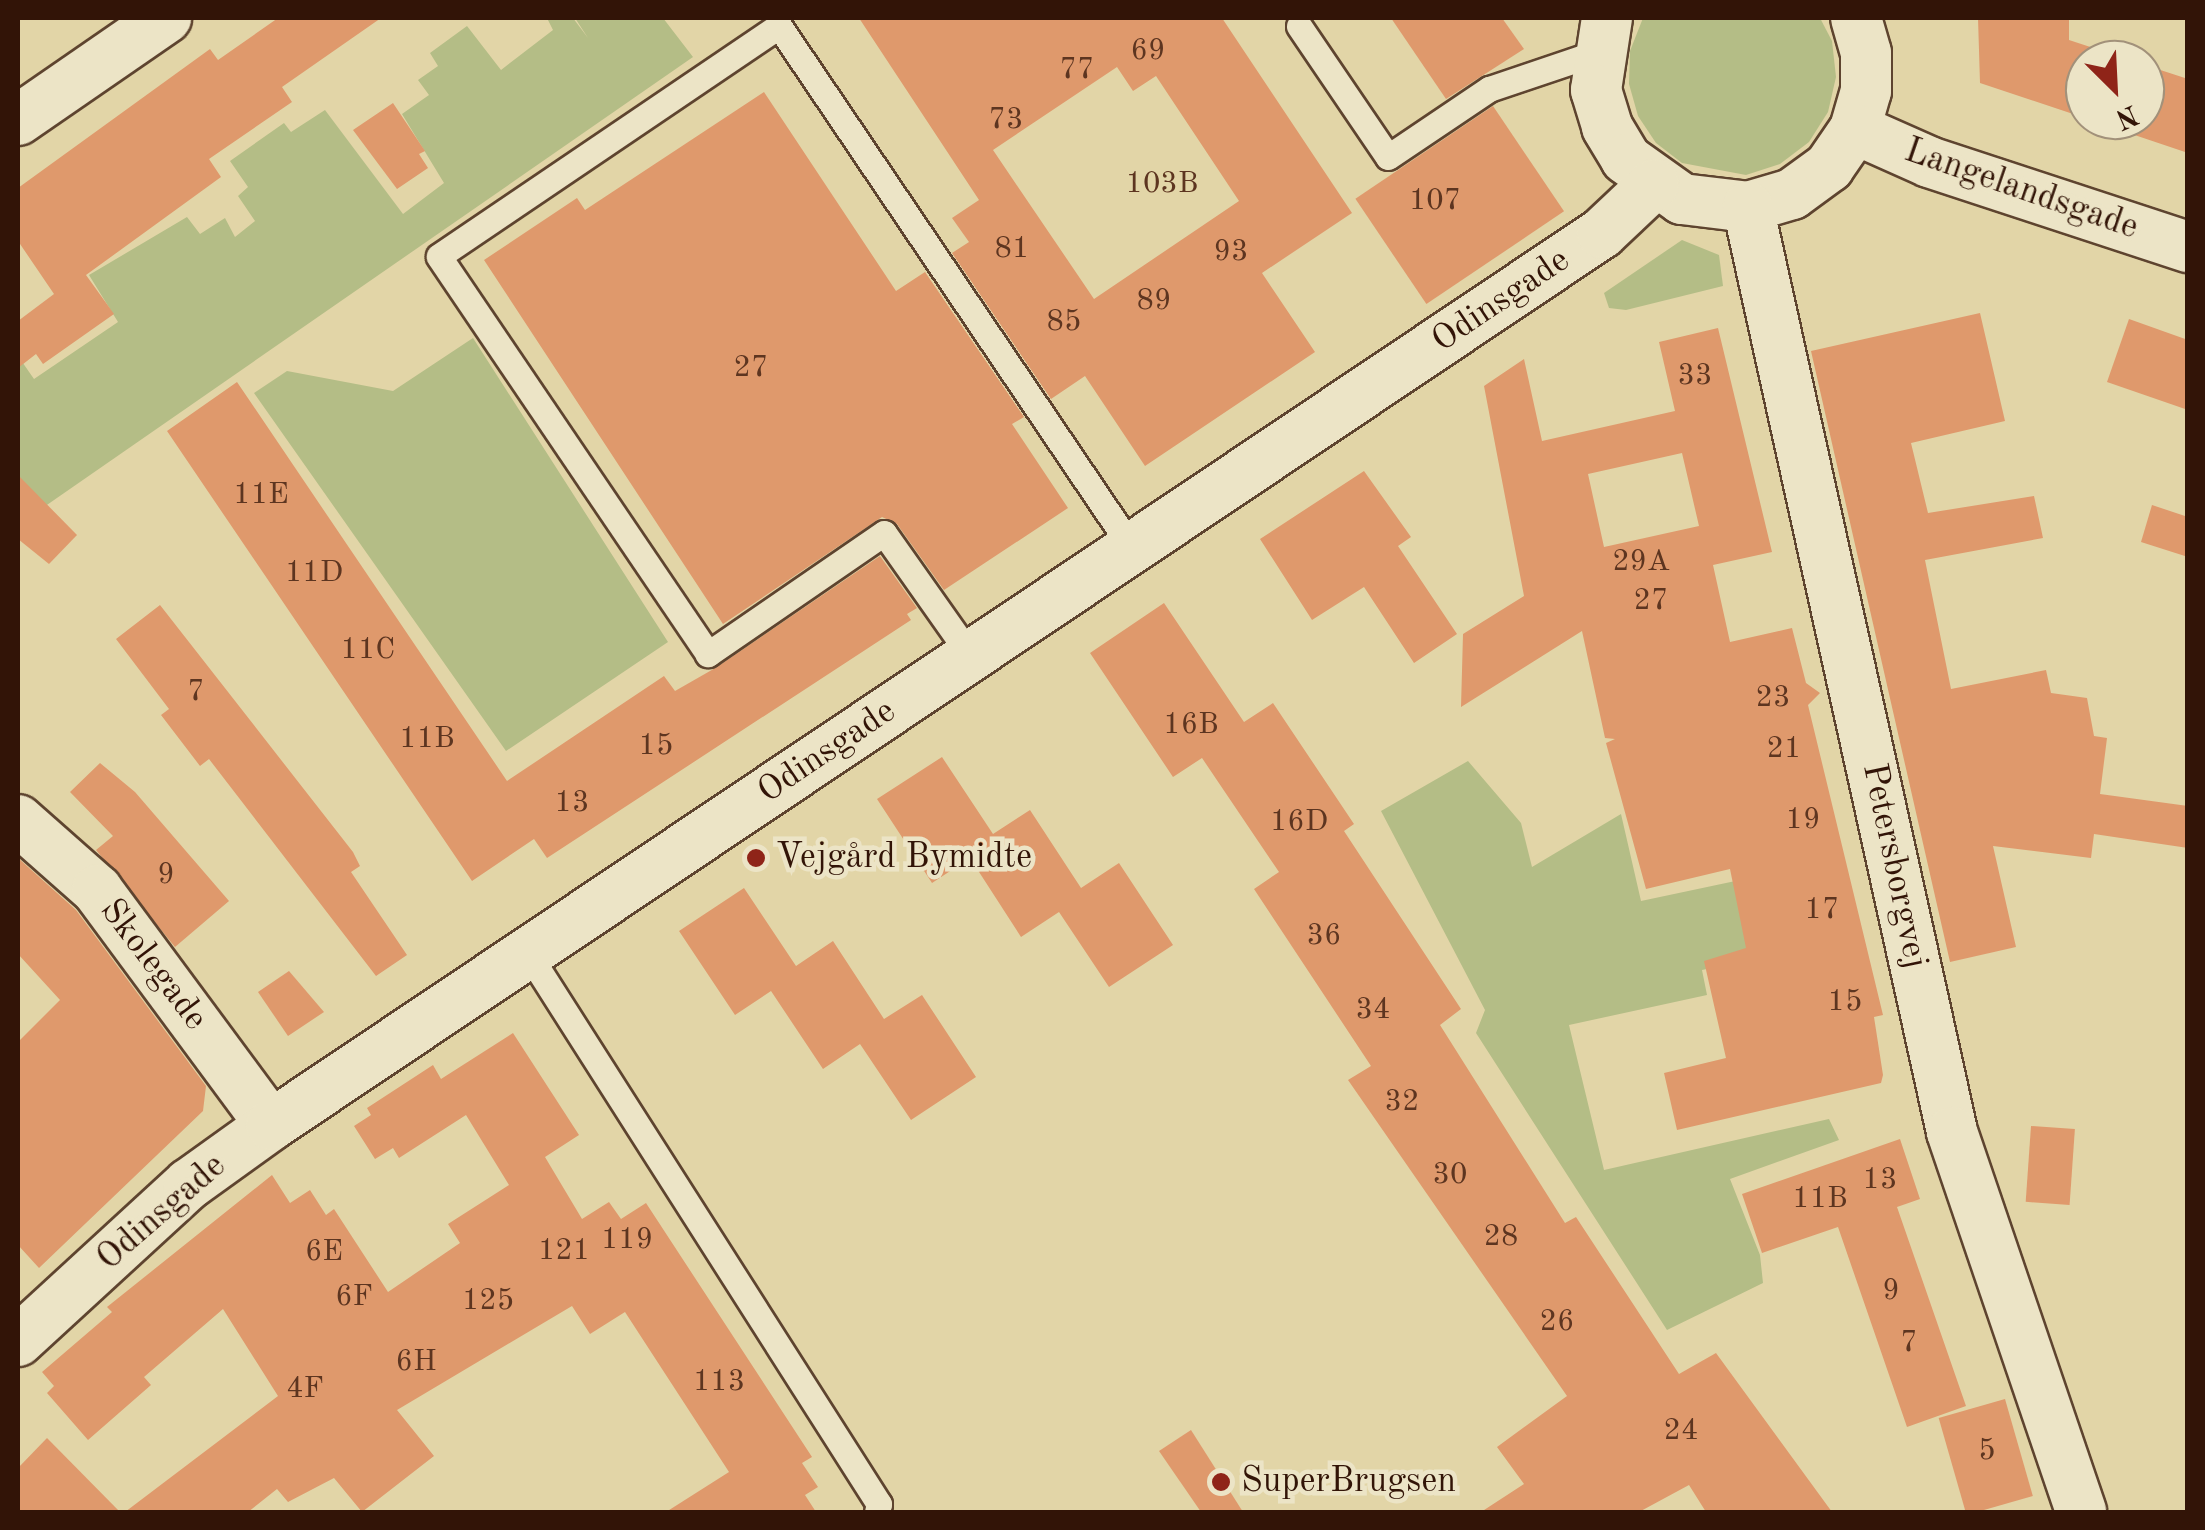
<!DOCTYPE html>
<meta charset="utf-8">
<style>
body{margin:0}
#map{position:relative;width:2205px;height:1530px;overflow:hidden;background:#e2d5a7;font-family:"Old Standard TT",serif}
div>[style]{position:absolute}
.green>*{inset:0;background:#b4bd86}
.building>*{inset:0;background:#df996c;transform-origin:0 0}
.roads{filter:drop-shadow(2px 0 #5e442f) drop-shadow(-2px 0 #5e442f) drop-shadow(0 2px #5e442f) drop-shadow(0 -2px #5e442f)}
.service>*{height:25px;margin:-12.5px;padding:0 12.5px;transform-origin:12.5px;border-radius:12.5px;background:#ece4c6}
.minor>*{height:50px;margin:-25px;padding:0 25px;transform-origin:25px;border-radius:25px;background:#ece4c6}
.dots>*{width:28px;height:28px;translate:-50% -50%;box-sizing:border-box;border:5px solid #ece4c6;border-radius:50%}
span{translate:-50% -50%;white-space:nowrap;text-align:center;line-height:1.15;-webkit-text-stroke:9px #ece4c6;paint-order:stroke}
.number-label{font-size:30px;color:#5d3520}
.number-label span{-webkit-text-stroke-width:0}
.street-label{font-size:35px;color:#321407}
.poi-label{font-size:35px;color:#321407}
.left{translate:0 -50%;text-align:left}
.frame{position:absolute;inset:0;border:20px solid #321407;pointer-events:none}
.north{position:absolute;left:2065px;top:40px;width:100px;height:100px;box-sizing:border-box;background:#ece4c6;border:2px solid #a2917a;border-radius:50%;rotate:156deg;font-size:28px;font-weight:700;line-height:40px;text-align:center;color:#321407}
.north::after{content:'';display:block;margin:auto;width:35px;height:45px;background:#8f2418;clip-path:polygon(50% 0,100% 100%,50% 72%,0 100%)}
</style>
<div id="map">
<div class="green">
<div style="clip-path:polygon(547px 18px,573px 18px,588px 38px,575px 18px,663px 18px,693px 57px,18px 525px,18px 356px,34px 379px,118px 322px,89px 275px,187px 217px,200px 234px,225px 218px,235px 237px,255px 221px,238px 196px,248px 187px,230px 161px,284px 123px,291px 132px,325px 110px,403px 214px,444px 183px,402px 114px,429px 95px,418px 80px,438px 66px,430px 53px,467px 26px,501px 70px,553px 30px)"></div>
<div style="clip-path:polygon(1643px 18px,1820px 18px,1832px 41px,1836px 77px,1828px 112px,1809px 142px,1780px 164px,1746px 175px,1682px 163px,1656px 143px,1638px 116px,1629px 84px,1630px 51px)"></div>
<div style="clip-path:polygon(1682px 240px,1719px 255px,1723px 286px,1626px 310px,1609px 308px,1604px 293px)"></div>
<div style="clip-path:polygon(473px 338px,668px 642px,506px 751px,254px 393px,287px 371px,393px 391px)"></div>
<div style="clip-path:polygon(1468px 761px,1521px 823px,1532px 867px,1621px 814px,1641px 901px,1759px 876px,1776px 954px,1702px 970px,1707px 995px,1569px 1025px,1604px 1170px,1829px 1119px,1839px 1140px,1730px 1179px,1760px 1255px,1763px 1283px,1667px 1330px,1476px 1033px,1485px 1010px,1381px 811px)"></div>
</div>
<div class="building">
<div style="clip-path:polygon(278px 18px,381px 18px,282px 87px,292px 102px,209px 159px,221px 177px,86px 275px,114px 314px,43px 364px,36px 354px,18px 368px,18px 321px,54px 294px,18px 241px,18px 188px,210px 49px,218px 60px)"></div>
<div style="clip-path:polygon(evenodd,859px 18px,1222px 18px,1352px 213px,1262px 273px,1315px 352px,1145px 466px,1085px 376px,1051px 399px,952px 253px,969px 242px,952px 218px,979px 200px,859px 18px,1117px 67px,1133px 91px,1156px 76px,1239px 201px,1094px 299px,993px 150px,1117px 67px)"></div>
<div style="clip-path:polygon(1391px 18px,1502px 18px,1524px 49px,1446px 99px)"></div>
<div style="clip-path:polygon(1978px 18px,2069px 18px,2069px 40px,2130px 60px,2085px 60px,2085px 118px,1980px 83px)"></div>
<div style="clip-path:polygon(2145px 65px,2188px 79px,2188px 153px,2090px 120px,2145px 120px)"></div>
<div style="clip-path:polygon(764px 92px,896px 291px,925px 272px,1024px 417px,1012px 424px,1068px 508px,944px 590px,897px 524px,882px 517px,723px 624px,484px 260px,577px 198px,585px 210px)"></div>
<div style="clip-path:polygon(393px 103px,425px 151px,419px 154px,428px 168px,397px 189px,353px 130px)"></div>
<div style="left:1493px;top:106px;width:127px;height:166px;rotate:56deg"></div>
<div style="clip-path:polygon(1980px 313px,2005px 421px,1911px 443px,1928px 513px,2034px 496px,2043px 538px,1925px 560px,1951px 689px,2046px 670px,2051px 693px,2087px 698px,2094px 736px,2107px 738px,2100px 794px,2188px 806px,2188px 848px,2094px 834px,2091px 858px,1993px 846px,2016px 947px,1950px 962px,1811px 351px)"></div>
<div style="clip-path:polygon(2129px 319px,2188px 340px,2188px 410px,2107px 382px)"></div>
<div style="clip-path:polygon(evenodd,1718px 328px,1772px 552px,1713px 565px,1730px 642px,1792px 628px,1806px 683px,1820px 693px,1808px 705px,1883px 1015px,1874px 1017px,1883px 1075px,1881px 1083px,1677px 1130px,1664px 1073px,1726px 1058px,1704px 961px,1746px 948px,1730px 869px,1646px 889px,1606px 743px,1615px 739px,1605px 738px,1582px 631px,1461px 707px,1463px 634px,1524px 596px,1484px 386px,1524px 359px,1542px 441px,1675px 411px,1659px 342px,1718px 328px,1682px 453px,1699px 526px,1604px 547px,1588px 474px,1682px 453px)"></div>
<div style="clip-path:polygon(237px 382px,507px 781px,664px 676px,675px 691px,717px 667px,880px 556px,917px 608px,907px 614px,911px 620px,547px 858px,534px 839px,472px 881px,167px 431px)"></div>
<div style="clip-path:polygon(1364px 471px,1411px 537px,1398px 546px,1457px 634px,1414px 663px,1364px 587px,1312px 620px,1260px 539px)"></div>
<div style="clip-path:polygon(18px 475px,77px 535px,49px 564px,18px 539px)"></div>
<div style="clip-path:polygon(2152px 505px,2188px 517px,2188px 557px,2141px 542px)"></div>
<div style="clip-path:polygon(1164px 603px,1244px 722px,1273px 703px,1354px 824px,1344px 831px,1461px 1009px,1440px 1025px,1565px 1223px,1576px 1217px,1679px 1374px,1716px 1353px,1832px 1512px,1706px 1512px,1689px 1485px,1639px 1512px,1481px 1512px,1524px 1484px,1497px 1447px,1567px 1396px,1348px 1080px,1371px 1066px,1254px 889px,1279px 872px,1202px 758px,1173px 777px,1090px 653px)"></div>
<div style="clip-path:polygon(160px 605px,353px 852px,360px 866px,351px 872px,407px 955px,376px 976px,209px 759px,200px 766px,161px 715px,169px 709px,116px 639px)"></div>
<div style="clip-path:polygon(942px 757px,993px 834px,1030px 810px,1081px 888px,1119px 863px,1173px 945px,1109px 987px,1059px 912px,1021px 937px,970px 858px,932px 883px,877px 799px)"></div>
<div style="clip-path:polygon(100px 763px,135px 792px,229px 901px,175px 947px,96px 850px,113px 836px,70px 792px)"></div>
<div style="clip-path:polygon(18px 858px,76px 910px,206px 1086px,203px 1111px,39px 1268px,18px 1245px,18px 1042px,60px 1000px,18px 954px)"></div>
<div style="clip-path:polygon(744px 888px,796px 966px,833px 941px,884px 1019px,922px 995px,976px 1077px,911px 1120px,860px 1044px,823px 1069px,771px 991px,735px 1015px,679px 931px)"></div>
<div style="clip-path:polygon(289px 971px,324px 1012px,288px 1036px,258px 992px)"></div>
<div style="clip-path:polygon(513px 1033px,579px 1135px,545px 1157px,582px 1219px,609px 1202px,621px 1219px,646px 1203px,812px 1457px,802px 1463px,818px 1487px,805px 1495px,816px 1512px,666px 1512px,729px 1472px,625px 1312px,590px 1334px,572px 1306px,397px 1410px,434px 1456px,362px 1512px,334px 1478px,288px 1502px,277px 1489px,248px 1512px,125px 1512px,278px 1396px,223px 1309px,144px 1377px,151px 1385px,88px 1440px,47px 1393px,54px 1386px,42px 1372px,112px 1312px,107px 1307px,272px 1175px,290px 1203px,310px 1190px,326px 1215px,334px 1209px,388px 1292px,460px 1243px,448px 1224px,509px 1185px,466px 1115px,399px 1158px,393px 1148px,375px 1159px,354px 1126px,371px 1115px,367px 1108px,433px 1065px,441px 1079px)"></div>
<div style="left:2031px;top:1126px;width:44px;height:76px;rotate:4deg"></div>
<div style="clip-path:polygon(1900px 1139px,1920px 1199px,1897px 1207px,1966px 1406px,1907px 1427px,1838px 1227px,1762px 1253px,1742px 1194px)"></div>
<div style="left:2005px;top:1399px;width:101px;height:69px;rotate:74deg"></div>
<div style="clip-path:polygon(1191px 1430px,1243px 1512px,1201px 1512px,1159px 1451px)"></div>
<div style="clip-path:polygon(47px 1438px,120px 1512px,18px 1512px,18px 1468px)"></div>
</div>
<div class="roads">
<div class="service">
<div style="left:1299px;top:26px;width:158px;rotate:55.8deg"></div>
<div style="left:1388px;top:157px;width:122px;rotate:-34deg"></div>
<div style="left:1489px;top:89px;width:113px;rotate:-18.6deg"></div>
<div style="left:970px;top:655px;width:149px;rotate:-125.2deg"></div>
<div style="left:884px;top:533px;width:214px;rotate:145.5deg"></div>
<div style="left:708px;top:654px;width:480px;rotate:-124.1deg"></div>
<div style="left:439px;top:256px;width:410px;rotate:-34.1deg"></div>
<div style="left:779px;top:26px;width:630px;rotate:55.93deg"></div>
<div style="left:529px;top:955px;width:651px;rotate:57.48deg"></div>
<div style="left:879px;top:1504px;width:8px;rotate:104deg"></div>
</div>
<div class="minor">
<div style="left:1607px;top:18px;width:73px;rotate:98.7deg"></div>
<div style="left:1596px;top:90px;width:39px;rotate:73deg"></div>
<div style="left:1607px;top:127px;width:37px;rotate:59deg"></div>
<div style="left:1626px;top:159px;width:69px;rotate:35.5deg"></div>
<div style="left:1682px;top:199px;width:66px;rotate:6.9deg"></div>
<div style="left:1748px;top:207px;width:46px;rotate:-16.5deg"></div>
<div style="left:1792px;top:194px;width:46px;rotate:-36.1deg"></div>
<div style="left:1829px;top:167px;width:46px;rotate:-55.6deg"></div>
<div style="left:1855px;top:129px;width:40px;rotate:-74deg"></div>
<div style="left:1866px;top:91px;width:38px;rotate:-90deg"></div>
<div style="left:1866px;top:53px;width:36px;rotate:-106deg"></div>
<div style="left:18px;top:120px;width:180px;rotate:-34.6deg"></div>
<div style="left:1855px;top:129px;width:81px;rotate:24deg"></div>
<div style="left:1929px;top:162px;width:273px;rotate:18.2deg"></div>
<div style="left:1748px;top:207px;width:947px;rotate:77.56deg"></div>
<div style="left:1952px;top:1132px;width:401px;rotate:71.2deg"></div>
<div style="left:18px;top:820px;width:106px;rotate:41.5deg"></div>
<div style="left:97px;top:890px;width:292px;rotate:53.5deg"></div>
<div style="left:18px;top:1341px;width:232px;rotate:-42.6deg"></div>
<div style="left:189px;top:1184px;width:101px;rotate:-35.7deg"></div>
<div style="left:271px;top:1125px;width:1602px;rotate:-33.83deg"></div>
<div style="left:1602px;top:233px;width:71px;rotate:-43.3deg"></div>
</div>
</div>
<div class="dots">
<div style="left:756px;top:858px;background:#8f2418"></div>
<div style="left:1221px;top:1482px;background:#8f2418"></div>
</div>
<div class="number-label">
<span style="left:1148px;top:51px">69</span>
<span style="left:1077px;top:70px">77</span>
<span style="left:1006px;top:120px">73</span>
<span style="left:1162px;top:184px">103B</span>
<span style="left:1435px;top:201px">107</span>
<span style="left:1012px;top:249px">81</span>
<span style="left:1231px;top:252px">93</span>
<span style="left:1154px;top:301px">89</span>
<span style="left:1064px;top:322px">85</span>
<span style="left:751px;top:368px">27</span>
<span style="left:1695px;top:376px">33</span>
<span style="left:261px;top:495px">11E</span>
<span style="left:1641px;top:562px">29A</span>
<span style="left:314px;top:573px">11D</span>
<span style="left:1651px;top:601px">27</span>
<span style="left:368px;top:650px">11C</span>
<span style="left:196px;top:692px">7</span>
<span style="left:1773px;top:698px">23</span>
<span style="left:1191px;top:725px">16B</span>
<span style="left:427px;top:739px">11B</span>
<span style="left:656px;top:746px">15</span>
<span style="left:1784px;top:749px">21</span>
<span style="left:572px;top:803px">13</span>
<span style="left:1803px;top:820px">19</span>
<span style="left:1299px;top:822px">16D</span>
<span style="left:166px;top:875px">9</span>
<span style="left:1822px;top:910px">17</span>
<span style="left:1324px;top:936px">36</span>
<span style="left:1845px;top:1002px">15</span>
<span style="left:1373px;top:1010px">34</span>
<span style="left:1402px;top:1102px">32</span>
<span style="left:1450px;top:1175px">30</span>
<span style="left:1880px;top:1180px">13</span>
<span style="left:1820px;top:1199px">11B</span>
<span style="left:1501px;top:1237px">28</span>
<span style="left:627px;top:1240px">119</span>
<span style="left:564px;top:1251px">121</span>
<span style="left:324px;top:1252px">6E</span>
<span style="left:1891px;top:1291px">9</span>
<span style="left:354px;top:1297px">6F</span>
<span style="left:488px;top:1301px">125</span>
<span style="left:1557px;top:1322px">26</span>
<span style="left:1909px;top:1343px">7</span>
<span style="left:416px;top:1362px">6H</span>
<span style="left:719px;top:1382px">113</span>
<span style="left:305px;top:1389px">4F</span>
<span style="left:1681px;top:1431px">24</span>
<span style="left:1987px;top:1451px">5</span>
</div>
<div class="street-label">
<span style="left:2021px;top:190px;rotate:19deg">Langelandsgade</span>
<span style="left:1501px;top:301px;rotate:-34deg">Odinsgade</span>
<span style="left:827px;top:752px;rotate:-34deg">Odinsgade</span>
<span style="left:1894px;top:866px;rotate:78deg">Petersborgvej</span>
<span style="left:153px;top:965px;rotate:53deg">Skolegade</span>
<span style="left:162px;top:1213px;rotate:-41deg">Odinsgade</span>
</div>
<div class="poi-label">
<span class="left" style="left:776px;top:858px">Vejgård Bymidte</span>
<span class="left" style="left:1241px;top:1482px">SuperBrugsen</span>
</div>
<div class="frame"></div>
<div class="north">N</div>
</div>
